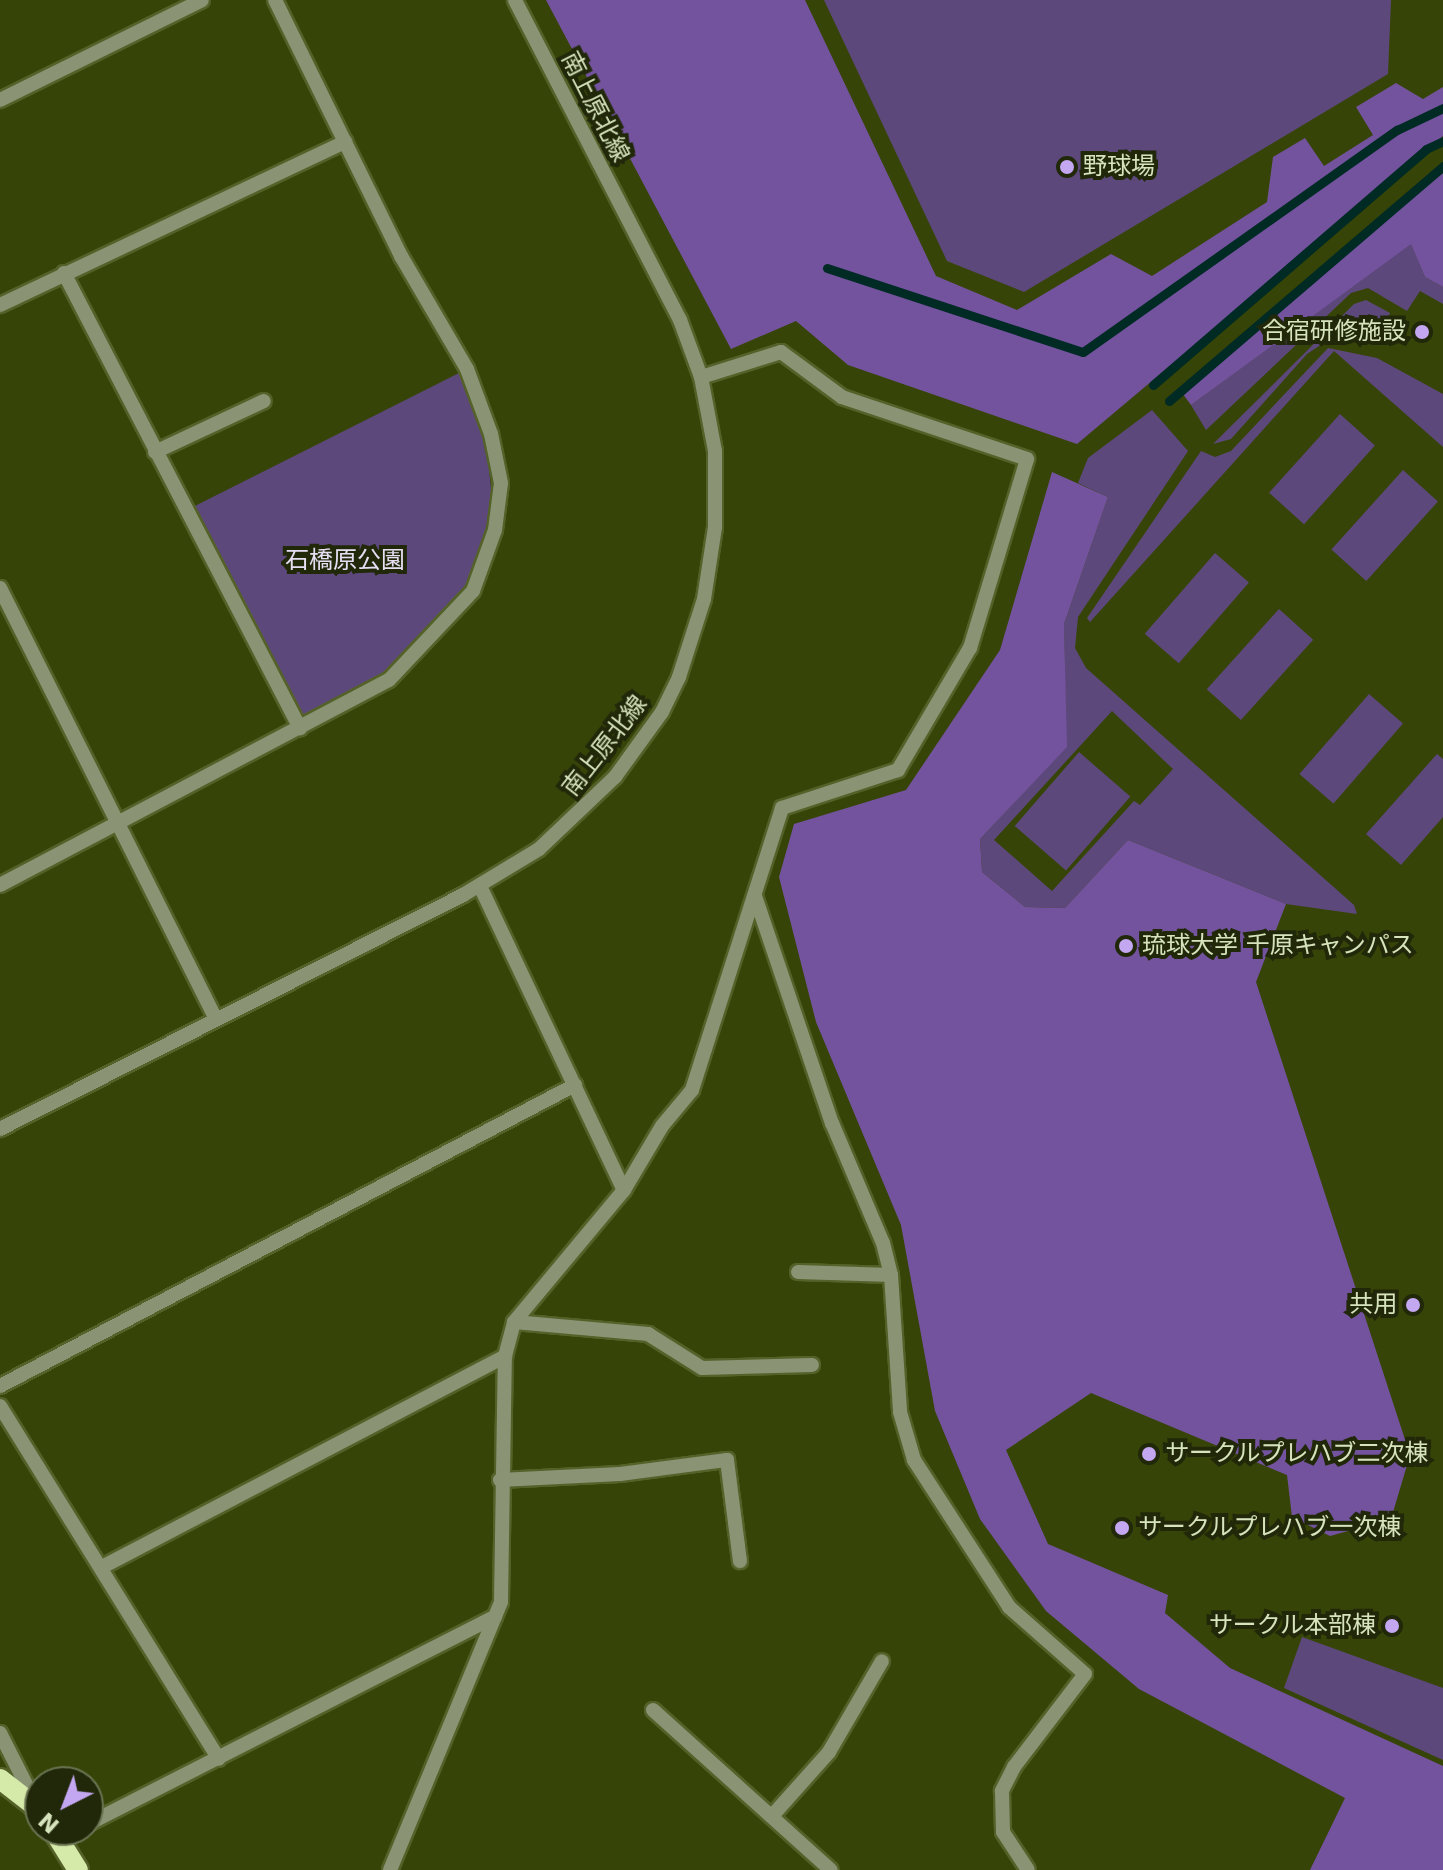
<!DOCTYPE html>
<meta charset="utf-8">
<style>
body{margin:0}
#map{position:relative;width:1443px;height:1870px;overflow:hidden;background:#374408;font-family:"DejaVu Sans","Noto Sans JP",sans-serif}
div>[style]{position:absolute}
.green>*{inset:0;background:#5d487c;transform-origin:0 0}
.forest>*{inset:0;background:#73539e}
.stream>*{height:9px;margin:-4.5px;padding:0 4.5px;transform-origin:4.5px;border-radius:4.5px;background:#002a24}
.roads{filter:drop-shadow(2px 0 #546129) drop-shadow(-2px 0 #546129) drop-shadow(0 2px #546129) drop-shadow(0 -2px #546129)}
.minor>*{height:14px;margin:-7px;padding:0 7px;transform-origin:7px;border-radius:7px;background:#8a9474}
.major>*{height:20px;margin:-10px;padding:0 10px;transform-origin:10px;border-radius:10px;background:#d5e9a8}
.dots>*{width:22px;height:22px;translate:-50% -50%;box-sizing:border-box;border:4px solid #202809;border-radius:50%}
span{translate:-50% -50%;white-space:nowrap;text-align:center;line-height:1.15;-webkit-text-stroke:8px #202809;paint-order:stroke}
.street-label{font-size:24px;color:#d7e3bd}
.poi-label{font-size:24px;color:#d7e3bd}
.left{translate:0 -50%;text-align:left}
.right{translate:-100% -50%;text-align:right}
.park-label{font-size:24px;color:#e6def3}
.north{position:absolute;left:24px;top:1766px;width:80px;height:80px;box-sizing:border-box;background:#202809;border:2px solid #697351;border-radius:50%;rotate:222deg;font-size:22px;font-weight:700;line-height:32px;text-align:center;color:#d7e3bd}
.north::after{content:'';display:block;margin:auto;width:28px;height:36px;background:#c4a7f1;clip-path:polygon(50% 0,100% 100%,50% 72%,0 100%)}
</style>
<div id="map">
<div class="green">
<div style="clip-path:polygon(824px 0,1391px 0,1388px 74px,1024px 292px,947px 261px)"></div>
<div style="clip-path:polygon(1411px 243px,1425px 277px,1443px 287px,1443px 304px,1420px 291px,1407px 311px,1368px 288px,1351px 293px,1206px 430px,1191px 405px)"></div>
<div style="clip-path:polygon(1366px 300px,1390px 313px,1375px 345px,1331px 338px,1307px 354px,1231px 439px,1213px 444px,1354px 304px)"></div>
<div style="clip-path:polygon(1328px 348px,1377px 358px,1443px 394px,1443px 447px,1334px 351px,1090px 622px,1087px 618px,1201px 451px,1215px 457px,1231px 451px)"></div>
<div style="clip-path:polygon(467px 369px,487px 448px,495px 530px,473px 591px,389px 680px,300px 728px,187px 510px)"></div>
<div style="clip-path:polygon(evenodd,1152px 410px,1188px 451px,1078px 617px,1075px 648px,1086px 668px,1354px 905px,1357px 914px,1286px 904px,1128px 840px,1065px 908px,1025px 907px,982px 872px,980px 839px,1066px 747px,1064px 624px,1108px 497px,1078px 483px,1088px 458px,1152px 410px,1112px 711px,1173px 769px,1140px 805px,1134px 801px,1052px 891px,994px 840px,1112px 711px)"></div>
<div style="left:1340px;top:414px;width:47px;height:106px;rotate:42deg"></div>
<div style="left:1403px;top:470px;width:47px;height:107px;rotate:42deg"></div>
<div style="left:1215px;top:553px;width:45px;height:107px;rotate:41deg"></div>
<div style="left:1279px;top:609px;width:46px;height:108px;rotate:42deg"></div>
<div style="left:1369px;top:694px;width:45px;height:106px;rotate:41deg"></div>
<div style="left:1079px;top:752px;width:68px;height:98px;rotate:41deg"></div>
<div style="clip-path:polygon(1437px 754px,1443px 759px,1443px 817px,1401px 865px,1366px 834px)"></div>
<div style="clip-path:polygon(1302px 1637px,1443px 1688px,1443px 1760px,1284px 1688px)"></div>
</div>
<div class="forest">
<div style="clip-path:polygon(546px 0,805px 0,936px 276px,1017px 310px,1111px 254px,1152px 276px,1267px 202px,1273px 157px,1305px 138px,1324px 166px,1373px 135px,1356px 107px,1396px 83px,1423px 99px,1443px 87px,1443px 136px,1077px 444px,848px 365px,796px 321px,731px 349px)"></div>
<div style="clip-path:polygon(1443px 173px,1443px 287px,1425px 277px,1411px 244px,1191px 405px,1180px 390px)"></div>
<div style="clip-path:polygon(1052px 472px,1108px 497px,1064px 624px,1067px 747px,980px 839px,982px 872px,1025px 907px,1065px 908px,1128px 840px,1286px 904px,1256px 982px,1410px 1455px,1391px 1519px,1330px 1536px,1292px 1517px,1287px 1475px,1091px 1393px,1006px 1450px,1048px 1544px,1168px 1595px,1165px 1613px,1230px 1668px,1443px 1766px,1443px 1870px,1310px 1870px,1345px 1798px,1139px 1689px,1046px 1611px,980px 1519px,935px 1411px,901px 1225px,816px 1022px,779px 877px,794px 824px,906px 790px,1000px 650px)"></div>
</div>
<div class="stream">
<div style="left:827px;top:268px;width:269px;rotate:18.2deg"></div>
<div style="left:1083px;top:352px;width:385px;rotate:-35.3deg"></div>
<div style="left:1397px;top:130px;width:51px;rotate:-25.6deg"></div>
<div style="left:1153px;top:385px;width:361px;rotate:-40.8deg"></div>
<div style="left:1426px;top:149px;width:19px;rotate:-25deg"></div>
<div style="left:1169px;top:401px;width:361px;rotate:-40.6deg"></div>
</div>
<div class="roads">
<div class="minor">
<div style="left:0;top:100px;width:225px;rotate:-26.3deg"></div>
<div style="left:64px;top:273px;width:513px;rotate:62.59deg"></div>
<div style="left:0;top:305px;width:382px;rotate:-25.3deg"></div>
<div style="left:155px;top:452px;width:120px;rotate:-25.1deg"></div>
<div style="left:0;top:588px;width:482px;rotate:63.4deg"></div>
<div style="left:0;top:885px;width:440px;rotate:-27.8deg"></div>
<div style="left:389px;top:680px;width:122px;rotate:-46.7deg"></div>
<div style="left:473px;top:591px;width:65px;rotate:-70.2deg"></div>
<div style="left:495px;top:530px;width:47px;rotate:-82.7deg"></div>
<div style="left:501px;top:483px;width:50px;rotate:-101.5deg"></div>
<div style="left:491px;top:434px;width:69px;rotate:-110.3deg"></div>
<div style="left:467px;top:369px;width:131px;rotate:-120.3deg"></div>
<div style="left:401px;top:256px;width:285px;rotate:-116.2deg"></div>
<div style="left:480px;top:886px;width:336px;rotate:64.7deg"></div>
<div style="left:755px;top:896px;width:240px;rotate:71.3deg"></div>
<div style="left:832px;top:1123px;width:130px;rotate:67deg"></div>
<div style="left:883px;top:1243px;width:33px;rotate:76deg"></div>
<div style="left:891px;top:1275px;width:137px;rotate:86.2deg"></div>
<div style="left:900px;top:1412px;width:50px;rotate:73.7deg"></div>
<div style="left:914px;top:1460px;width:175px;rotate:57.1deg"></div>
<div style="left:1009px;top:1607px;width:101px;rotate:41.4deg"></div>
<div style="left:1085px;top:1674px;width:117px;rotate:127.4deg"></div>
<div style="left:1014px;top:1767px;width:27px;rotate:117deg"></div>
<div style="left:1002px;top:1791px;width:41px;rotate:88.6deg"></div>
<div style="left:1003px;top:1832px;width:45px;rotate:56.7deg"></div>
<div style="left:0;top:1129px;width:519px;rotate:-26.81deg"></div>
<div style="left:463px;top:895px;width:89px;rotate:-31.2deg"></div>
<div style="left:539px;top:849px;width:105px;rotate:-43.5deg"></div>
<div style="left:615px;top:777px;width:80px;rotate:-54.1deg"></div>
<div style="left:662px;top:712px;width:39px;rotate:-64deg"></div>
<div style="left:679px;top:677px;width:82px;rotate:-72.2deg"></div>
<div style="left:704px;top:599px;width:73px;rotate:-81.3deg"></div>
<div style="left:715px;top:527px;width:76px;rotate:-90deg"></div>
<div style="left:715px;top:451px;width:75px;rotate:-100.7deg"></div>
<div style="left:701px;top:377px;width:61px;rotate:-110.2deg"></div>
<div style="left:680px;top:320px;width:360px;rotate:-117.3deg"></div>
<div style="left:798px;top:1272px;width:93px;rotate:1.8deg"></div>
<div style="left:514px;top:1322px;width:135px;rotate:5.1deg"></div>
<div style="left:648px;top:1334px;width:64px;rotate:32.2deg"></div>
<div style="left:702px;top:1368px;width:110px;rotate:-1.6deg"></div>
<div style="left:0;top:1386px;width:649px;rotate:-27.63deg"></div>
<div style="left:0;top:1406px;width:415px;rotate:58.2deg"></div>
<div style="left:500px;top:1480px;width:120px;rotate:-2.9deg"></div>
<div style="left:620px;top:1474px;width:108px;rotate:-7.5deg"></div>
<div style="left:727px;top:1460px;width:102px;rotate:82.7deg"></div>
<div style="left:102px;top:1567px;width:455px;rotate:-27.6deg"></div>
<div style="left:653px;top:1710px;width:239px;rotate:42deg"></div>
<div style="left:0;top:1733px;width:80px;rotate:63.1deg"></div>
<div style="left:772px;top:1816px;width:86px;rotate:-48.3deg"></div>
<div style="left:829px;top:1752px;width:105px;rotate:-59.8deg"></div>
<div style="left:88px;top:1824px;width:457px;rotate:-27deg"></div>
<div style="left:59px;top:1839px;width:20px;rotate:-27deg"></div>
<div style="left:390px;top:1870px;width:290px;rotate:-67.5deg"></div>
<div style="left:501px;top:1602px;width:246px;rotate:-89.1deg"></div>
<div style="left:505px;top:1356px;width:35px;rotate:-75deg"></div>
<div style="left:514px;top:1322px;width:172px;rotate:-50.2deg"></div>
<div style="left:624px;top:1190px;width:74px;rotate:-59.3deg"></div>
<div style="left:662px;top:1126px;width:47px;rotate:-50.2deg"></div>
<div style="left:692px;top:1090px;width:296px;rotate:-72.3deg"></div>
<div style="left:782px;top:808px;width:122px;rotate:-18.1deg"></div>
<div style="left:898px;top:770px;width:142px;rotate:-59.5deg"></div>
<div style="left:970px;top:648px;width:197px;rotate:-73.2deg"></div>
<div style="left:1027px;top:459px;width:195px;rotate:-161.5deg"></div>
<div style="left:842px;top:397px;width:76px;rotate:-143.6deg"></div>
<div style="left:781px;top:352px;width:84px;rotate:162.6deg"></div>
</div>
<div class="major">
<div style="left:0;top:1779px;width:51px;rotate:37.8deg"></div>
<div style="left:53px;top:1830px;width:47px;rotate:58deg"></div>
</div>
</div>
<div class="dots">
<div style="left:1067px;top:167px;background:#c4a7f1"></div>
<div style="left:1422px;top:332px;background:#c4a7f1"></div>
<div style="left:1126px;top:946px;background:#c4a7f1"></div>
<div style="left:1413px;top:1305px;background:#c4a7f1"></div>
<div style="left:1149px;top:1454px;background:#c4a7f1"></div>
<div style="left:1122px;top:1528px;background:#c4a7f1"></div>
<div style="left:1392px;top:1626px;background:#c4a7f1"></div>
</div>
<div class="street-label">
<span style="left:595px;top:107px;rotate:63deg">南上原北線</span>
<span style="left:605px;top:746px;rotate:-52deg">南上原北線</span>
</div>
<div class="poi-label">
<span class="left" style="left:1083px;top:167px">野球場</span>
<span class="right" style="left:1406px;top:332px">合宿研修施設</span>
<span class="left" style="left:1142px;top:946px">琉球大学 千原キャンパス</span>
<span class="right" style="left:1397px;top:1305px">共用</span>
<span class="left" style="left:1165px;top:1454px">サークルプレハブ二次棟</span>
<span class="left" style="left:1138px;top:1528px">サークルプレハブ一次棟</span>
<span class="right" style="left:1376px;top:1626px">サークル本部棟</span>
</div>
<div class="park-label">
<span style="left:345px;top:561px">石橋原公園</span>
</div>
<div class="north">N</div>
</div>
